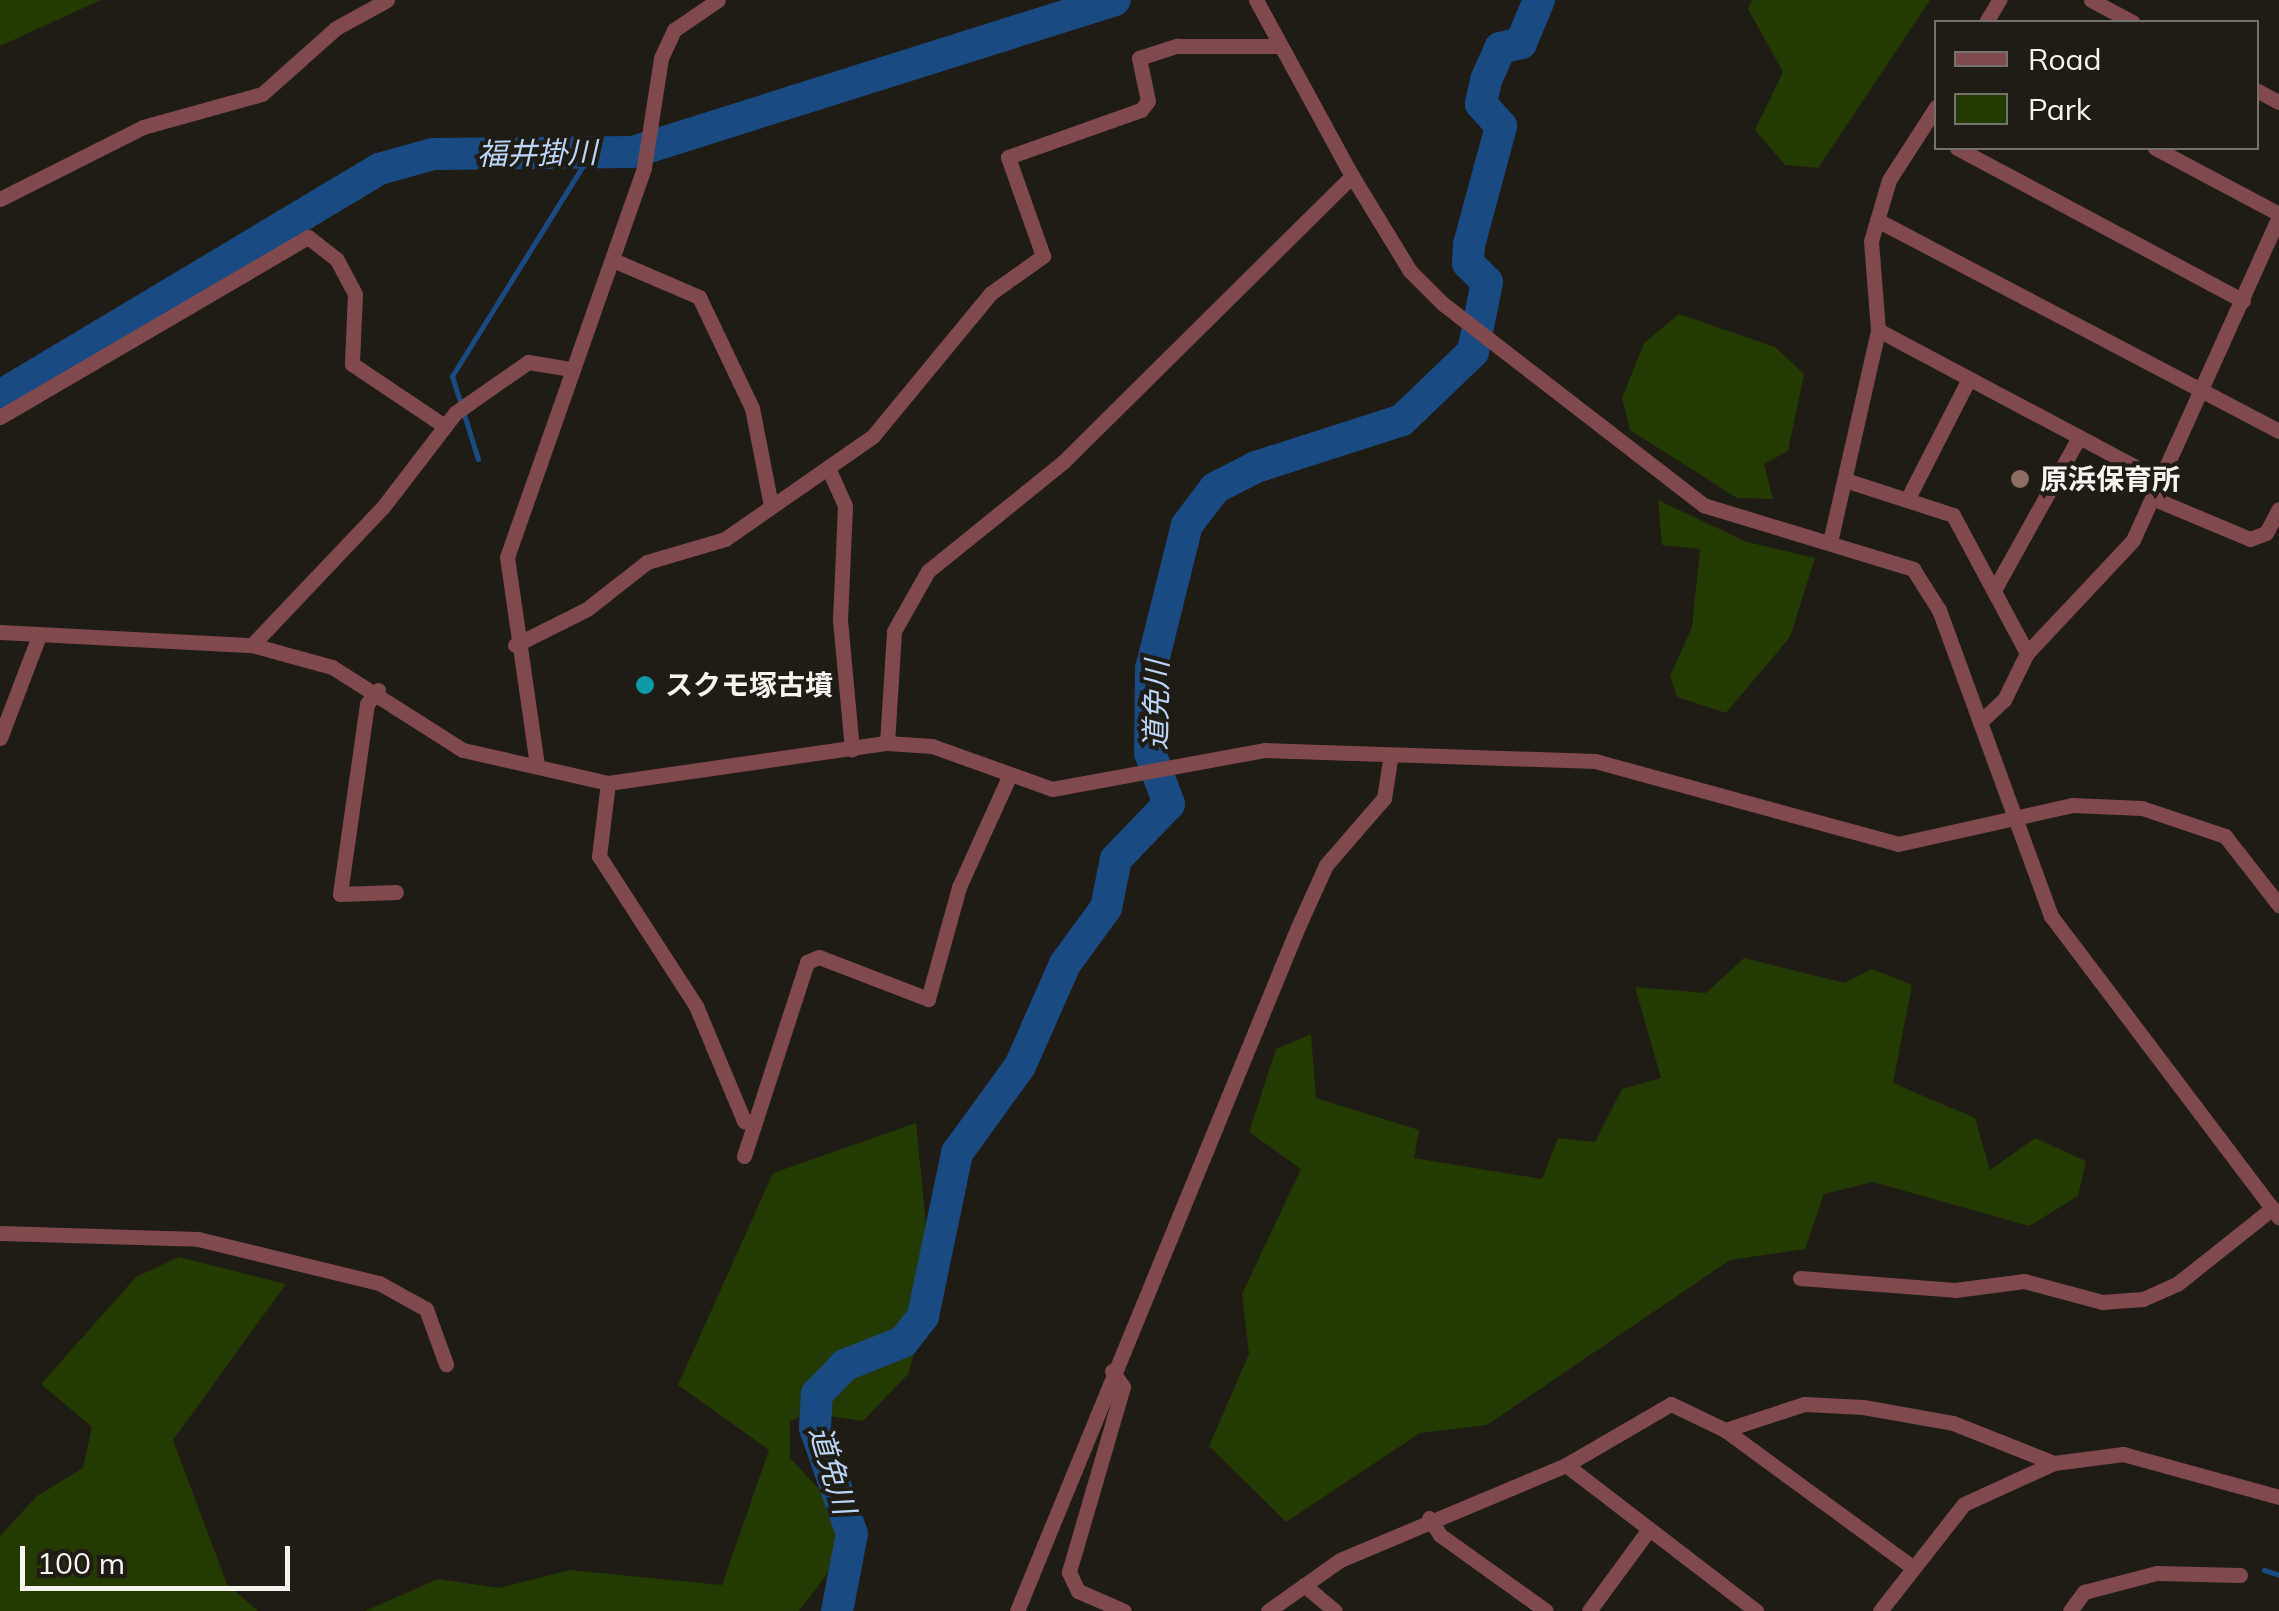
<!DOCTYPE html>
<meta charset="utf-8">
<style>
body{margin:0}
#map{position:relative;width:2279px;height:1611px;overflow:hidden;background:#1f1b15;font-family:Mulish,"Noto Sans JP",sans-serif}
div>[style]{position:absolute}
.green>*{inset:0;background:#243a03}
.stream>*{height:5px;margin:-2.5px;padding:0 2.5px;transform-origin:2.5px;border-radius:2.5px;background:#194b82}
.river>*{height:32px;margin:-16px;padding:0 16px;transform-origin:16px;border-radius:16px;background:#194b82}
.street>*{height:15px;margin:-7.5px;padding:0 7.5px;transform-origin:7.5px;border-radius:7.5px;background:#80494e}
.dots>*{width:28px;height:28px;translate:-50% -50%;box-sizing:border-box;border:5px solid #1f1b15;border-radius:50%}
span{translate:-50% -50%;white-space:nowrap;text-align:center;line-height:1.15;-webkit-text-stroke:8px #1f1b15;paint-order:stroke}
.poi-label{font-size:28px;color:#f6f4ef;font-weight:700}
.left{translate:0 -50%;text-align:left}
.water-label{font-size:30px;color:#bad5f6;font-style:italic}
.legend{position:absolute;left:1934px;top:20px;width:325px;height:130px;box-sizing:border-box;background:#1f1b15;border:2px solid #75726c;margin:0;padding:12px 18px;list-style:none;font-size:30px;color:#f6f4ef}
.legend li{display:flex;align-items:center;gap:20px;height:50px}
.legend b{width:50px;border:2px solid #75726c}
.scale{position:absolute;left:20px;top:1546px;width:270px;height:45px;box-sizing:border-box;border:5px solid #f6f4ef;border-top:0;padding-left:12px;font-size:30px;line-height:35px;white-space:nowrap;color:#f6f4ef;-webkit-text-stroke:8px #1f1b15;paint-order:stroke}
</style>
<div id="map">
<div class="green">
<div style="clip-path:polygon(0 0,101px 0,0 46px)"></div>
<div style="clip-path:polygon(1752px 0,1930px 0,1818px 168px,1785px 165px,1755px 130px,1783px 72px,1748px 9px)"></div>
<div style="clip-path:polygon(1679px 314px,1775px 347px,1804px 374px,1788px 451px,1764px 464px,1773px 499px,1737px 498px,1630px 430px,1622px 398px,1644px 343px)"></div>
<div style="clip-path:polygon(1658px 500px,1747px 542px,1815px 558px,1790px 637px,1726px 713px,1677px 697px,1670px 676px,1692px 627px,1700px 549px,1662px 545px)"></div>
<div style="clip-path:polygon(1744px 958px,1845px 983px,1872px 969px,1912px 985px,1893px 1083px,1975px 1118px,1990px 1170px,2035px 1138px,2086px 1161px,2078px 1196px,2029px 1226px,1873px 1182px,1824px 1194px,1805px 1249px,1730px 1260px,1487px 1425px,1420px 1433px,1286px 1522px,1209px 1446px,1249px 1354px,1242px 1294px,1301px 1169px,1249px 1132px,1276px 1049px,1311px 1034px,1316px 1098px,1419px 1130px,1414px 1158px,1542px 1179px,1558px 1138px,1595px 1142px,1622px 1089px,1661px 1078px,1635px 987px,1706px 993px)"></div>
<div style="clip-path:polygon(916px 1123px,931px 1274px,909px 1373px,863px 1421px,809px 1413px,790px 1421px,790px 1458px,832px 1503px,837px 1561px,799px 1611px,365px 1611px,438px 1579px,499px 1588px,570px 1570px,722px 1585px,769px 1450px,678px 1385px,773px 1173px)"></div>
<div style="clip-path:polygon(179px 1257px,286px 1284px,173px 1440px,227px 1584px,258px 1611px,0 1611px,0 1536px,37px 1496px,83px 1468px,92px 1427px,41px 1384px,136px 1277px)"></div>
</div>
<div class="stream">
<div style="left:478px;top:459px;width:87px;rotate:-107.4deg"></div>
<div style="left:452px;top:376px;width:259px;rotate:-58.1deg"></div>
<div style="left:2264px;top:1570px;width:16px;rotate:18deg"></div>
</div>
<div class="river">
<div style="left:0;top:396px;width:442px;rotate:-30.9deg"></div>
<div style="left:379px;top:169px;width:56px;rotate:-15.5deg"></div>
<div style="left:433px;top:154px;width:200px;rotate:-0.6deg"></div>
<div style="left:633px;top:152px;width:505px;rotate:-17.5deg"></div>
<div style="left:837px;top:1611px;width:78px;rotate:-79deg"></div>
<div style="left:852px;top:1534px;width:112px;rotate:-109.2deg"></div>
<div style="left:815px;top:1428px;width:34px;rotate:-87deg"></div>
<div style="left:817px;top:1394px;width:40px;rotate:-46deg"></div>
<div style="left:845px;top:1365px;width:62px;rotate:-21.6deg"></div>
<div style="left:903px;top:1342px;width:33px;rotate:-52deg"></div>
<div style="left:923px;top:1316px;width:167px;rotate:-78.2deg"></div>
<div style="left:957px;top:1153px;width:107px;rotate:-54.1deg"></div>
<div style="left:1020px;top:1066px;width:111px;rotate:-66.2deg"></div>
<div style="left:1065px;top:964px;width:69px;rotate:-53.8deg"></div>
<div style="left:1106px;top:908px;width:50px;rotate:-78.5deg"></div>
<div style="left:1116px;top:859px;width:76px;rotate:-46.1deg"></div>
<div style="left:1169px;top:804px;width:54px;rotate:-110.4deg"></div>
<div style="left:1150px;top:753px;width:84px;rotate:-89.3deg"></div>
<div style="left:1151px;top:669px;width:148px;rotate:-76deg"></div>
<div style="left:1187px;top:525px;width:46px;rotate:-52.9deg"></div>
<div style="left:1215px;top:488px;width:46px;rotate:-27.1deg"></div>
<div style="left:1256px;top:467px;width:153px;rotate:-17.8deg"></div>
<div style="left:1402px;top:420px;width:98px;rotate:-43.8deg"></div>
<div style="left:1473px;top:352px;width:71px;rotate:-78.7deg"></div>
<div style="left:1487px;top:282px;width:27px;rotate:-135deg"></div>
<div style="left:1468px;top:263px;width:18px;rotate:-87deg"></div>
<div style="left:1469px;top:245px;width:123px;rotate:-74.9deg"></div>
<div style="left:1501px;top:126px;width:30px;rotate:-132deg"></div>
<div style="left:1481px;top:104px;width:25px;rotate:-78deg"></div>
<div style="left:1486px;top:80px;width:35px;rotate:-66deg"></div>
<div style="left:1500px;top:48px;width:22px;rotate:-13deg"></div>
<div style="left:1521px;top:43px;width:47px;rotate:-67.3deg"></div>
</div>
<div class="street">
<div style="left:1256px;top:0;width:200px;rotate:61.4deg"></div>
<div style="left:1352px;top:176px;width:111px;rotate:58.6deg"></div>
<div style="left:1410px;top:271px;width:45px;rotate:45deg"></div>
<div style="left:1442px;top:303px;width:330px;rotate:37.7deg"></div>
<div style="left:1703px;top:505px;width:220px;rotate:16.9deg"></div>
<div style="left:1913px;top:569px;width:49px;rotate:57.6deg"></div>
<div style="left:1939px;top:610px;width:326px;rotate:69.9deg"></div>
<div style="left:2051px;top:916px;width:378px;rotate:52.9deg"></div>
<div style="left:2091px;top:0;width:47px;rotate:28.2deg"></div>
<div style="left:1986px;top:22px;width:26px;rotate:-59deg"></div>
<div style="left:2256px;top:90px;width:26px;rotate:28deg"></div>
<div style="left:1957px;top:148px;width:324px;rotate:28.1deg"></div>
<div style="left:2155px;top:148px;width:140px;rotate:28deg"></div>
<div style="left:0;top:199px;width:160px;rotate:-26.7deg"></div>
<div style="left:143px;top:127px;width:123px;rotate:-15.5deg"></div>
<div style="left:262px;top:94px;width:99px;rotate:-41.7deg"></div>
<div style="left:336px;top:28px;width:58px;rotate:-28.8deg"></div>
<div style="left:1877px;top:220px;width:454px;rotate:27.7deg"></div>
<div style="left:613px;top:260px;width:94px;rotate:23.3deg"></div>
<div style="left:699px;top:297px;width:123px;rotate:64.5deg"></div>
<div style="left:752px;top:408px;width:95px;rotate:79deg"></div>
<div style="left:1878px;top:330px;width:319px;rotate:28deg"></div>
<div style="left:0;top:417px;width:357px;rotate:-30.3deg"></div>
<div style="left:308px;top:237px;width:37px;rotate:38deg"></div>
<div style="left:337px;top:260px;width:38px;rotate:62deg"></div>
<div style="left:355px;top:294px;width:70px;rotate:92.5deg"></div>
<div style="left:352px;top:364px;width:110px;rotate:33.8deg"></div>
<div style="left:830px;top:472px;width:37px;rotate:66deg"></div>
<div style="left:845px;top:506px;width:114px;rotate:92.5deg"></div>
<div style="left:840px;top:620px;width:130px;rotate:84.7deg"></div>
<div style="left:1845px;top:480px;width:114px;rotate:18deg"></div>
<div style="left:1953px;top:515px;width:157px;rotate:61.8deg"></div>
<div style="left:1909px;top:496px;width:131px;rotate:-62.9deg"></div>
<div style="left:2152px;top:498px;width:106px;rotate:22.7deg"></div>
<div style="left:2250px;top:539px;width:17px;rotate:-21deg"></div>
<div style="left:2266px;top:533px;width:27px;rotate:-62deg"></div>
<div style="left:1830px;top:542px;width:217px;rotate:-77.2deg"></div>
<div style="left:1878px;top:330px;width:89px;rotate:-94.5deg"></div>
<div style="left:1871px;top:241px;width:64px;rotate:-73.6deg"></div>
<div style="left:1889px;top:180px;width:87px;rotate:-57.2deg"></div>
<div style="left:1994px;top:590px;width:175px;rotate:-60.9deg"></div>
<div style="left:0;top:632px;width:252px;rotate:3deg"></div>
<div style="left:252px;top:645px;width:83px;rotate:15.4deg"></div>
<div style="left:332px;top:667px;width:155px;rotate:32.4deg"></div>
<div style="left:463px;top:750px;width:149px;rotate:12.8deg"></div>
<div style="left:608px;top:783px;width:282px;rotate:-8.2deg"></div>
<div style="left:887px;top:743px;width:45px;rotate:3.8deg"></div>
<div style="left:932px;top:746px;width:127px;rotate:19.7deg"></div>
<div style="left:1052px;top:789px;width:217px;rotate:-10.4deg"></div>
<div style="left:1265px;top:750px;width:330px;rotate:1.9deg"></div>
<div style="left:1595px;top:761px;width:314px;rotate:15.3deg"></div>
<div style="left:1898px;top:844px;width:178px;rotate:-12.6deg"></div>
<div style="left:2072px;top:805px;width:70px;rotate:2.5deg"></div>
<div style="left:2142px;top:808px;width:88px;rotate:18.6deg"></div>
<div style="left:2225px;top:836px;width:88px;rotate:52deg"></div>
<div style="left:252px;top:645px;width:190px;rotate:-46.5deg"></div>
<div style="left:383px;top:507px;width:118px;rotate:-52.5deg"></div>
<div style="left:455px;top:413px;width:89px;rotate:-34.9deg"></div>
<div style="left:528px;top:362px;width:44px;rotate:9.2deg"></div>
<div style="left:515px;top:645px;width:80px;rotate:-26.6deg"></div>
<div style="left:587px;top:609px;width:76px;rotate:-38.1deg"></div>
<div style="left:647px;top:562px;width:81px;rotate:-16.4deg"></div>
<div style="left:725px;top:539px;width:180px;rotate:-34.8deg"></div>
<div style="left:873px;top:436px;width:185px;rotate:-50.5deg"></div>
<div style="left:991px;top:293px;width:64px;rotate:-35.4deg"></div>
<div style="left:1043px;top:256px;width:105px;rotate:-109.5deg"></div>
<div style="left:1008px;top:157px;width:141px;rotate:-19.5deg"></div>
<div style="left:1141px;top:110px;width:11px;rotate:-52deg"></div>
<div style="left:1148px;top:101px;width:44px;rotate:-101.8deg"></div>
<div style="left:1139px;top:58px;width:40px;rotate:-18deg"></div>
<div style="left:1177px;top:46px;width:103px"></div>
<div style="left:378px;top:690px;width:18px;rotate:128deg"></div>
<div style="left:367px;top:704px;width:192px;rotate:98.1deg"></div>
<div style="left:340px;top:894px;width:56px;rotate:-2deg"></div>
<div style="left:1980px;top:722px;width:33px;rotate:-43deg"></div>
<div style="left:2004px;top:700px;width:52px;rotate:-63.9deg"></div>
<div style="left:2027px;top:653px;width:155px;rotate:-46.8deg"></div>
<div style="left:2133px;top:540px;width:355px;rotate:-65.7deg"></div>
<div style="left:0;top:738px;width:109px;rotate:-69.1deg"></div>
<div style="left:887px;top:743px;width:112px;rotate:-86.4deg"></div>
<div style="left:894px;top:631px;width:69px;rotate:-60.5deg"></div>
<div style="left:928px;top:571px;width:174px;rotate:-38.9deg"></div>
<div style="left:1063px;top:462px;width:407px;rotate:-44.7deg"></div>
<div style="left:537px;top:765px;width:210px;rotate:-98.2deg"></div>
<div style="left:507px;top:557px;width:413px;rotate:-70.6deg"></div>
<div style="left:644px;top:167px;width:110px;rotate:-81.1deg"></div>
<div style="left:661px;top:58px;width:31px;rotate:-65deg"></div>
<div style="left:674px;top:30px;width:53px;rotate:-34.3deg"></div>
<div style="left:608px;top:783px;width:74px;rotate:97deg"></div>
<div style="left:599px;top:856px;width:179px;rotate:57.1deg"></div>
<div style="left:696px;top:1006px;width:125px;rotate:67.3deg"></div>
<div style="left:744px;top:1121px;width:11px;rotate:10deg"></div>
<div style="left:744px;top:1156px;width:204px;rotate:-72deg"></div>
<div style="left:807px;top:962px;width:13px;rotate:-23deg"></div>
<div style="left:819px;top:957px;width:117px;rotate:21.1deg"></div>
<div style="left:928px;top:999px;width:116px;rotate:-74.5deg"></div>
<div style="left:959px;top:887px;width:119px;rotate:-65.6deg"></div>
<div style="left:0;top:1233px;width:198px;rotate:1.7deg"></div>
<div style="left:198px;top:1239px;width:186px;rotate:13.7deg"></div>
<div style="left:379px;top:1283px;width:54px;rotate:29deg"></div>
<div style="left:426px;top:1309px;width:59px;rotate:70deg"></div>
<div style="left:1800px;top:1278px;width:155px;rotate:4.4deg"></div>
<div style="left:1955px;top:1290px;width:70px;rotate:-7.4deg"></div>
<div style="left:2024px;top:1281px;width:81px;rotate:15.1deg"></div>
<div style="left:2102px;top:1302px;width:41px;rotate:-4.2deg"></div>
<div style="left:2143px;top:1299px;width:37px;rotate:-24deg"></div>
<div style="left:2177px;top:1284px;width:122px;rotate:-38.4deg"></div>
<div style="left:1112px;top:1371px;width:19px;rotate:55deg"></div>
<div style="left:1123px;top:1387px;width:193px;rotate:106.3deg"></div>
<div style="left:1069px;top:1572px;width:21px;rotate:65deg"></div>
<div style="left:1078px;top:1591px;width:50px;rotate:23.5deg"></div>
<div style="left:1725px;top:1430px;width:83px;rotate:-18.2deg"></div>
<div style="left:1804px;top:1404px;width:59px;rotate:2.9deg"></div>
<div style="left:1863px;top:1407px;width:91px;rotate:10.1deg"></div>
<div style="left:1953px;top:1423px;width:109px;rotate:21.6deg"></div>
<div style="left:1566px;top:1465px;width:240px;rotate:37.5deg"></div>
<div style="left:1429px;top:1518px;width:20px;rotate:57deg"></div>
<div style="left:1440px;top:1535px;width:130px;rotate:35.6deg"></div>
<div style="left:1304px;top:1585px;width:40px;rotate:40deg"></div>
<div style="left:1017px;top:1611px;width:739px;rotate:-67.67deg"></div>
<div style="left:1298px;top:927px;width:68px;rotate:-65.7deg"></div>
<div style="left:1326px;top:865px;width:89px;rotate:-49.1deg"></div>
<div style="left:1384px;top:798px;width:39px;rotate:-81deg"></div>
<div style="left:1268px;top:1611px;width:88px;rotate:-35.3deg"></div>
<div style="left:1340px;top:1560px;width:245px;rotate:-22.8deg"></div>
<div style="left:1566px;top:1465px;width:121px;rotate:-30.2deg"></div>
<div style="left:1671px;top:1404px;width:60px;rotate:25.7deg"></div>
<div style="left:1725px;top:1430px;width:230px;rotate:36.2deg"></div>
<div style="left:1589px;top:1611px;width:98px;rotate:-53.7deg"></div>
<div style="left:1880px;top:1611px;width:136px;rotate:-51.9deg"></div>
<div style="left:1964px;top:1504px;width:99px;rotate:-24.5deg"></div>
<div style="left:2054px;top:1463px;width:70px;rotate:-7.4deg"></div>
<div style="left:2123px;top:1454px;width:162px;rotate:15.4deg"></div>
<div style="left:2070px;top:1611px;width:24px;rotate:-54deg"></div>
<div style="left:2084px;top:1592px;width:75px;rotate:-14.6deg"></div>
<div style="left:2157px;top:1573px;width:83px;rotate:1.4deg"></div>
</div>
<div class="dots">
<div style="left:2020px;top:479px;background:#8d6e63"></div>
<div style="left:645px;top:685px;background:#0f9aa8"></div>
</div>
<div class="poi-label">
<span class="left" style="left:2040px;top:479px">原浜保育所</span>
<span class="left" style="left:665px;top:685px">スクモ塚古墳</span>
</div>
<div class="water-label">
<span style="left:537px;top:153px;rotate:-1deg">福井掛川</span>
<span style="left:1156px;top:705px;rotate:-89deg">道免川</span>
<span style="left:833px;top:1470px;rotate:73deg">道免川</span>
</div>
<ul class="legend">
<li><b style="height:12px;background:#80494e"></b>Road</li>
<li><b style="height:28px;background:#243a03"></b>Park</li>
</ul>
<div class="scale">100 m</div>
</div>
